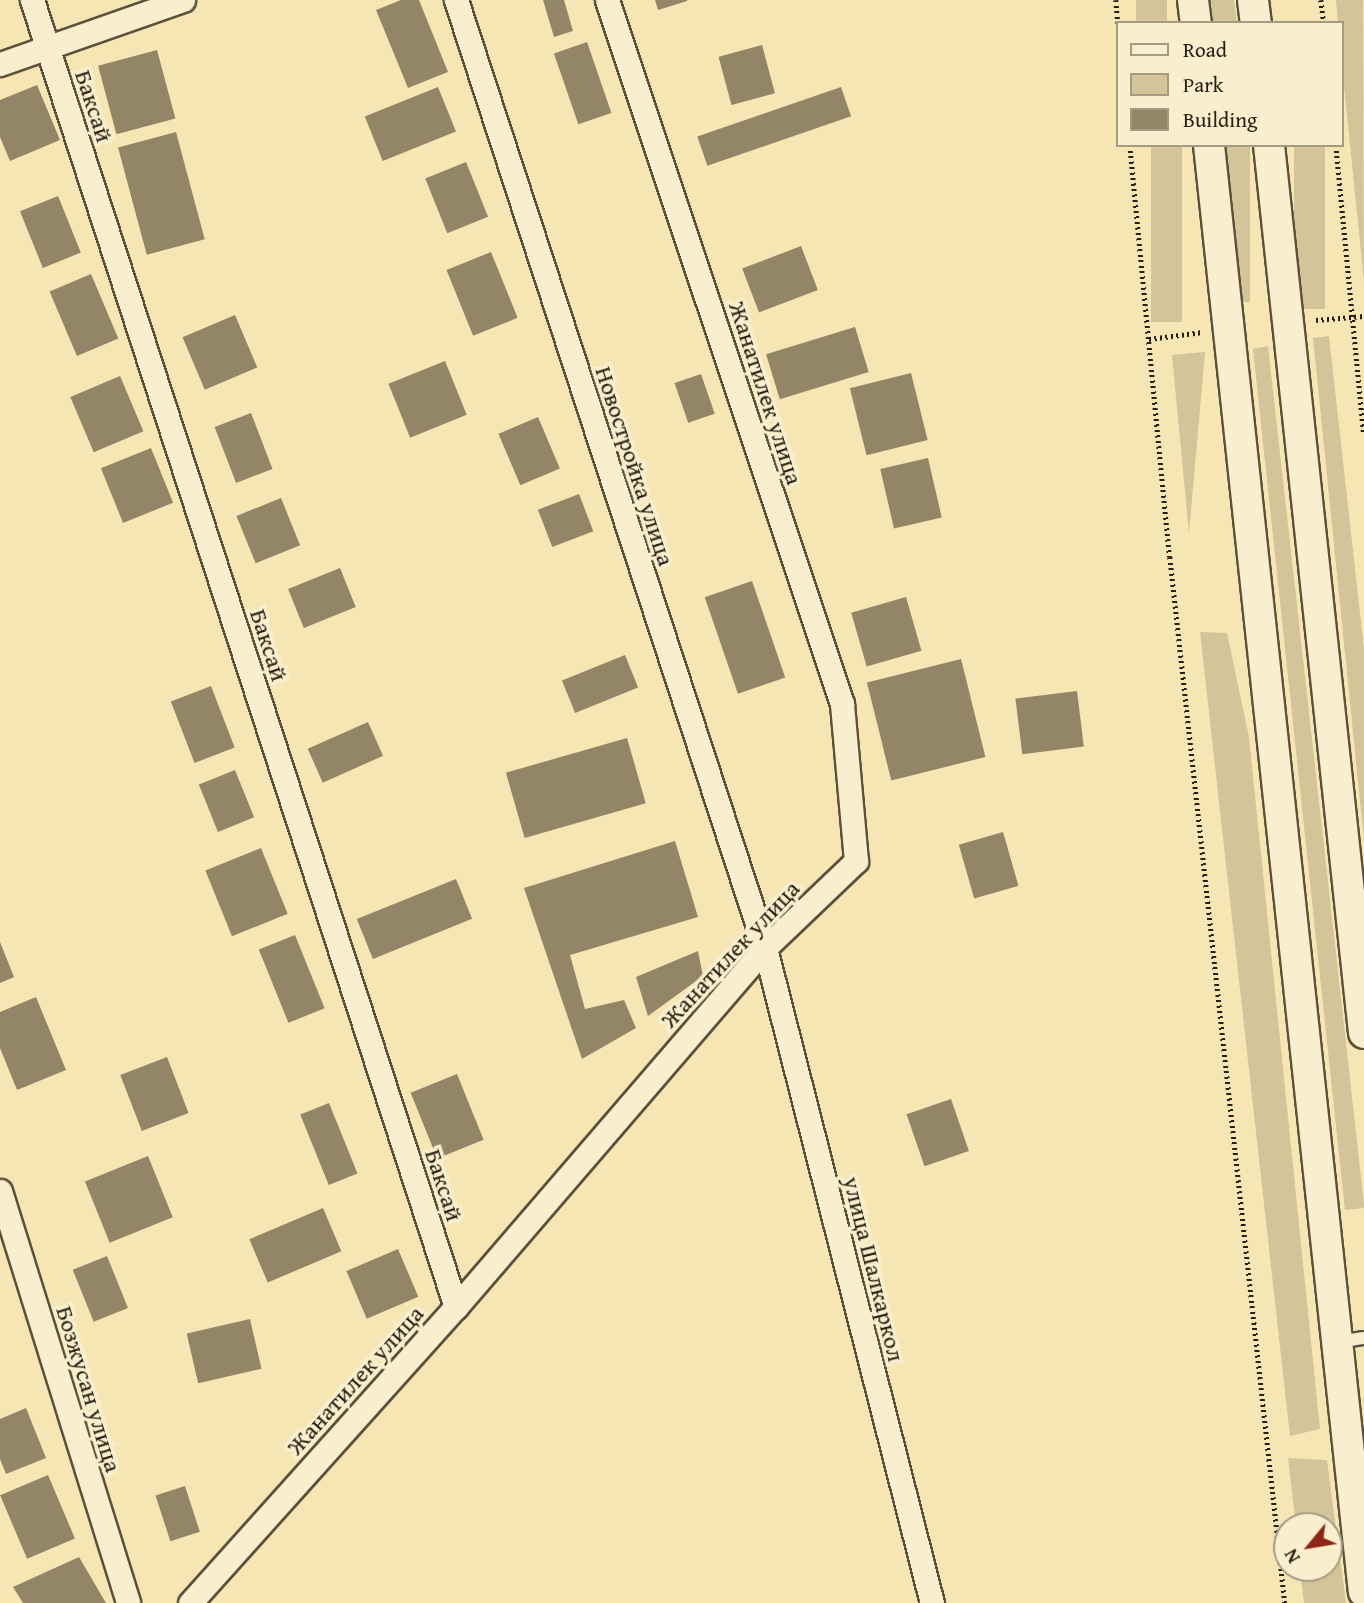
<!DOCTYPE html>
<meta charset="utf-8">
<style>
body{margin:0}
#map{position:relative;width:1364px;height:1603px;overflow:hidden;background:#f6e6b4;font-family:"Gentium Book Plus",serif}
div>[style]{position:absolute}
.green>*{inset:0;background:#d3c499;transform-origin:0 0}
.building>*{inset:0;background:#938667;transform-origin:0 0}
.path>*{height:4.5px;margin-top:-2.25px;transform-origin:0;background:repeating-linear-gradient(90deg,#281e13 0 2px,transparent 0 5.5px)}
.roads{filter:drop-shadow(2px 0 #5c503b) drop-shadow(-2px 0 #5c503b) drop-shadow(0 2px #5c503b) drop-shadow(0 -2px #5c503b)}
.service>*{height:12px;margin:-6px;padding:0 6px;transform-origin:6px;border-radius:6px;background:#f9efce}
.minor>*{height:23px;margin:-11.5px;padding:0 11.5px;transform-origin:11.5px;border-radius:11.5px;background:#f9efce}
.tertiary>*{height:30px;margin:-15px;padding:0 15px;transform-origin:15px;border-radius:15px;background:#f9efce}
span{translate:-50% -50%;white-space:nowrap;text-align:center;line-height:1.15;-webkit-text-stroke:7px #f9efce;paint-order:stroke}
.street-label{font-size:24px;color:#281e13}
.legend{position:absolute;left:1116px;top:21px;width:228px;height:126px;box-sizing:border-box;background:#f9efce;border:2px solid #a59b83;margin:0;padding:9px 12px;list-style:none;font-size:21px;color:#281e13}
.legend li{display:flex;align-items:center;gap:14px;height:35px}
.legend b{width:35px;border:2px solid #a59b83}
.north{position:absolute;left:1273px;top:1512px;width:70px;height:70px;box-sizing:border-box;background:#f9efce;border:2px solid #a59b83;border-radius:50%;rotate:240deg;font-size:19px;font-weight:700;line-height:28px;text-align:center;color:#281e13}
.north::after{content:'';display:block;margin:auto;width:24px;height:32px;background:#8f2418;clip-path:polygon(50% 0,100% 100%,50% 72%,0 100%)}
</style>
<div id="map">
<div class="green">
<div style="left:1136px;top:0;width:31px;height:23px"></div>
<div style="clip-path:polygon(1211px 0,1234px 0,1237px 23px,1213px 23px)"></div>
<div style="clip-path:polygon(1336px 0,1363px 0,1364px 282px,1341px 56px,1341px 23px,1338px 23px)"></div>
<div style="left:1151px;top:145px;width:31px;height:177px"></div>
<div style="left:1226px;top:145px;width:24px;height:157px"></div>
<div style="left:1294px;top:145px;width:31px;height:164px"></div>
<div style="clip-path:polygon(1329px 336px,1364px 649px,1364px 840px,1313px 338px)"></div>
<div style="clip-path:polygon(1268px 346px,1364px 1204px,1364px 1208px,1345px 1210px,1253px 349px)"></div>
<div style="clip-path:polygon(1205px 352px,1189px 533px,1172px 355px)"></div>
<div style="clip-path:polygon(1200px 632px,1227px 633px,1249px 737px,1320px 1429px,1290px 1436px)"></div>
<div style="clip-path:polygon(1288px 1458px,1327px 1460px,1346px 1603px,1304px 1603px,1300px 1568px,1329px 1568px,1329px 1526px,1296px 1526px)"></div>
</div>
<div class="building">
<div style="clip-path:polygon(401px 0,419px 0,448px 72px,408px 88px,376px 10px)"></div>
<div style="clip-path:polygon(543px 0,564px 0,573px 31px,554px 37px)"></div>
<div style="clip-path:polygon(655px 0,687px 0,687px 1px,658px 10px)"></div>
<div style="left:587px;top:42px;width:75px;height:35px;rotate:71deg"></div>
<div style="left:762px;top:45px;width:50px;height:45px;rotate:75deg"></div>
<div style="left:157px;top:50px;width:71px;height:61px;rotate:75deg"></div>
<div style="clip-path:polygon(37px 85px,60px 140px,10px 161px,0 137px,0 100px)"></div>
<div style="left:438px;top:87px;width:48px;height:79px;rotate:68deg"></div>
<div style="left:841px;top:87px;width:31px;height:152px;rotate:71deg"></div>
<div style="left:176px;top:132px;width:111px;height:60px;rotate:75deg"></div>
<div style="left:466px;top:162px;width:59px;height:44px;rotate:68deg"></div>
<div style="left:58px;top:196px;width:61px;height:41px;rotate:68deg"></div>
<div style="left:801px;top:246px;width:47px;height:63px;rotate:69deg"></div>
<div style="left:491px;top:252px;width:71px;height:48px;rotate:68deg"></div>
<div style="left:91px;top:274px;width:70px;height:45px;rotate:67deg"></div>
<div style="left:235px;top:315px;width:57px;height:57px;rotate:67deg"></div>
<div style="left:855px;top:327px;width:47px;height:93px;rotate:73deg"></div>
<div style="left:445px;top:361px;width:58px;height:61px;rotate:68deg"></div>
<div style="left:911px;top:373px;width:69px;height:63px;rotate:76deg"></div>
<div style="left:701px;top:374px;width:42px;height:28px;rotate:71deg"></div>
<div style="left:120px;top:376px;width:60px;height:54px;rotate:67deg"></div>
<div style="left:251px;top:413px;width:60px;height:39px;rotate:69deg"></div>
<div style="left:538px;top:417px;width:56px;height:43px;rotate:67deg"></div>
<div style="left:151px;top:448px;width:59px;height:54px;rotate:68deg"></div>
<div style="left:928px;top:458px;width:61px;height:49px;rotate:77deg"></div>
<div style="left:579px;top:494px;width:40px;height:44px;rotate:69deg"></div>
<div style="left:281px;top:498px;width:51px;height:48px;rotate:68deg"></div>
<div style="left:340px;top:568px;width:42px;height:56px;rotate:68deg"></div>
<div style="left:752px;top:581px;width:102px;height:50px;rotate:71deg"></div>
<div style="left:906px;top:597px;width:56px;height:57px;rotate:74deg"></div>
<div style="left:625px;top:655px;width:35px;height:68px;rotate:68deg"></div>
<div style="left:961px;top:659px;width:101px;height:97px;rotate:76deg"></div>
<div style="left:211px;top:686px;width:66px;height:43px;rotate:69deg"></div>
<div style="left:1077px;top:691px;width:56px;height:62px;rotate:83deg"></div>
<div style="left:368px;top:722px;width:37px;height:66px;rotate:66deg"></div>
<div style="left:627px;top:738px;width:68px;height:126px;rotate:74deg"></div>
<div style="left:235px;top:770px;width:51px;height:39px;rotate:68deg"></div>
<div style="left:1003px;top:832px;width:56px;height:46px;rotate:74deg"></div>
<div style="clip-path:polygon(675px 841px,698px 917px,570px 955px,585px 1009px,624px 1000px,636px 1028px,582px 1059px,524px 888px)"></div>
<div style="left:261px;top:848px;width:71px;height:60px;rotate:68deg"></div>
<div style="left:456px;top:879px;width:43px;height:107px;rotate:68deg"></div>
<div style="left:295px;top:935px;width:79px;height:39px;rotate:68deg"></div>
<div style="clip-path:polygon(0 942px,14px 977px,0 983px)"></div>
<div style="clip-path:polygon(698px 951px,703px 976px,648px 1016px,636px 977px)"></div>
<div style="clip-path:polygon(36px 997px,66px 1070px,17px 1090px,0 1048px,0 1012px)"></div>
<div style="left:167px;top:1057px;width:60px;height:50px;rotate:69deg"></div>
<div style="left:457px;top:1074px;width:71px;height:50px;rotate:68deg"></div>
<div style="left:951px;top:1099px;width:55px;height:47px;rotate:71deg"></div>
<div style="left:329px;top:1103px;width:76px;height:31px;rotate:68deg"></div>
<div style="left:148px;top:1156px;width:66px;height:68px;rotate:68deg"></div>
<div style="left:323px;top:1208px;width:47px;height:80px;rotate:67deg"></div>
<div style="left:398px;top:1249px;width:52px;height:56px;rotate:67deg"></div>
<div style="left:107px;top:1256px;width:56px;height:37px;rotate:68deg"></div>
<div style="left:250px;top:1319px;width:51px;height:65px;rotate:77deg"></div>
<div style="clip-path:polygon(26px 1408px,46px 1458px,6px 1474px,0 1459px,0 1419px)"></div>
<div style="left:48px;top:1475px;width:69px;height:52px;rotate:67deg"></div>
<div style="left:185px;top:1486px;width:48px;height:31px;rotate:72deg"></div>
<div style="clip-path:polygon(79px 1557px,106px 1603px,23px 1603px,13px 1587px)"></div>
</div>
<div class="path">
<div style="left:1116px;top:0;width:23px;rotate:85deg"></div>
<div style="left:1321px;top:0;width:23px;rotate:83deg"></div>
<div style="left:1130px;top:145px;width:414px;rotate:84.5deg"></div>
<div style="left:1170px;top:557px;width:1052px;rotate:83.73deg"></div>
<div style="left:1336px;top:145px;width:290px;rotate:84.5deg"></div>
<div style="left:1316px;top:320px;width:48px;rotate:-4.8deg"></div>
<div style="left:1149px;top:339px;width:54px;rotate:-7.4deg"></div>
</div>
<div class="roads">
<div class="service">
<div style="left:1338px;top:1342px;width:26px;rotate:-9deg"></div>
</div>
<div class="minor">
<div style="left:32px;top:0;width:1374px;rotate:72.03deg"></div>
<div style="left:456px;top:0;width:997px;rotate:71.95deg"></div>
<div style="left:765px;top:948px;width:676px;rotate:75.7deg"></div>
<div style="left:0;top:64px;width:194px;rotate:-19.3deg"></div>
<div style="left:0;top:1191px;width:431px;rotate:72.7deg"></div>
<div style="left:190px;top:1603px;width:398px;rotate:-48.1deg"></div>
<div style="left:456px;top:1307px;width:474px;rotate:-49.3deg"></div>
<div style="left:765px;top:948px;width:126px;rotate:-43.7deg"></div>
<div style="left:856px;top:861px;width:158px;rotate:-95.1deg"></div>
<div style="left:842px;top:704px;width:742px;rotate:-108.46deg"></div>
</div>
<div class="tertiary">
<div style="left:1193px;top:0;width:23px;rotate:83deg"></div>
<div style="left:1253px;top:0;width:23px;rotate:83deg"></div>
<div style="left:1209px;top:145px;width:1455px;rotate:83.89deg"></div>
<div style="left:1269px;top:145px;width:893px;rotate:83.89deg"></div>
</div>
</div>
<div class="street-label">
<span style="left:94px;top:106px;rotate:72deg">Баксай</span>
<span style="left:766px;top:393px;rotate:72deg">Жанатилек улица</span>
<span style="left:635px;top:466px;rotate:72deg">Новостройка улица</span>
<span style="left:269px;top:645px;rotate:72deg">Баксай</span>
<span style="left:730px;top:954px;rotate:-47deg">Жанатилек улица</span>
<span style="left:444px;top:1185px;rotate:72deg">Баксай</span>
<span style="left:874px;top:1269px;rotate:76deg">улица Шалкаркол</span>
<span style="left:355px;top:1380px;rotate:-48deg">Жанатилек улица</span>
<span style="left:89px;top:1389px;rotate:73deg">Бозжусан улица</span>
</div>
<ul class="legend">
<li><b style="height:9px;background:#f9efce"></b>Road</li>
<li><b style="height:19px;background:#d3c499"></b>Park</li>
<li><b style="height:19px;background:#938667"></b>Building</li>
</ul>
<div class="north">N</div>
</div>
